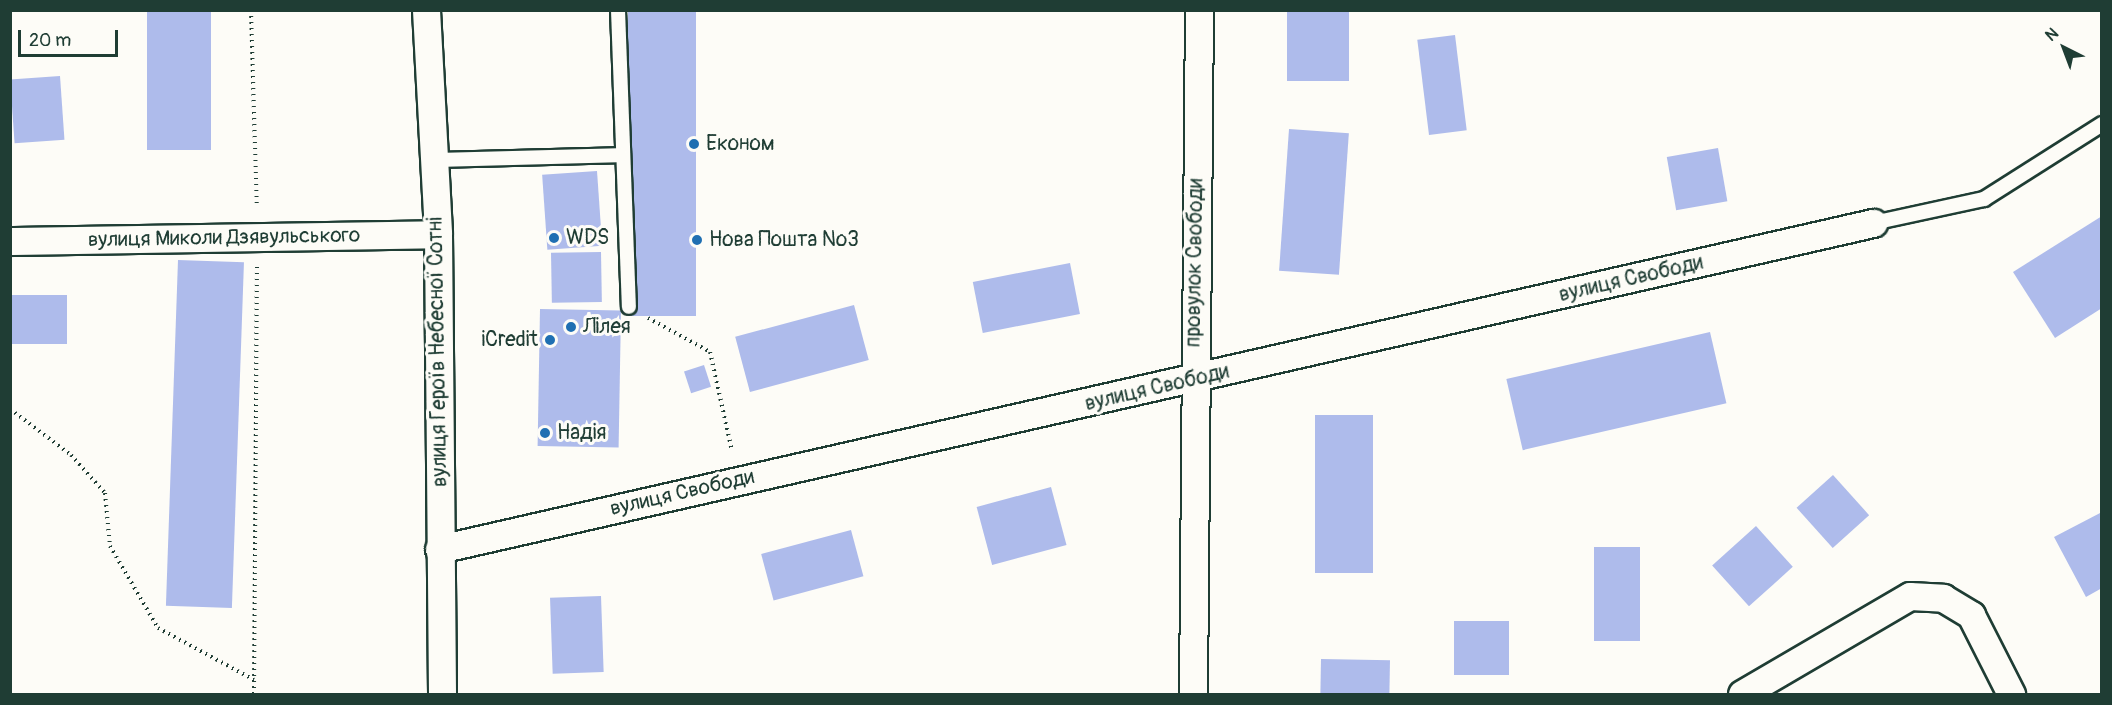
<!DOCTYPE html>
<meta charset="utf-8">
<style>
body{margin:0}
#map{position:relative;width:2112px;height:705px;overflow:hidden;background:#fdfcf7;font-family:Pangolin,sans-serif}
div>[style]{position:absolute}
.building>*{inset:0;background:#aebbeb;transform-origin:0 0}
.path>*{height:4px;margin-top:-2px;transform-origin:0;background:repeating-linear-gradient(90deg,#1f3d34 0 1.5px,transparent 0 6px)}
.roads{filter:drop-shadow(2px 0 #1f3d34) drop-shadow(-2px 0 #1f3d34) drop-shadow(0 2px #1f3d34) drop-shadow(0 -2px #1f3d34)}
.service>*{height:14px;margin:-7px;padding:0 7px;transform-origin:7px;border-radius:7px;background:#fdfcf7}
.minor>*{height:27px;margin:-13.5px;padding:0 13.5px;transform-origin:13.5px;border-radius:13.5px;background:#fdfcf7}
.dots>*{width:16px;height:16px;translate:-50% -50%;box-sizing:border-box;border:3px solid #fdfcf7;border-radius:50%}
span{translate:-50% -50%;white-space:nowrap;text-align:center;line-height:1.15;-webkit-text-stroke:6px #fdfcf7;paint-order:stroke}
.poi-label{font-size:21px;color:#1f3d34}
.left{translate:0 -50%;text-align:left}
.right{translate:-100% -50%;text-align:right}
.street-label{font-size:21px;color:#1f3d34}
.frame{position:absolute;inset:0;border:12px solid #1f3d34;pointer-events:none}
.north{position:absolute;left:2034px;top:18px;width:60px;height:60px;-webkit-text-stroke:4px #fdfcf7;paint-order:stroke;rotate:318deg;font-size:16px;font-weight:700;line-height:24px;text-align:center;color:#1f3d34}
.north::after{content:'';display:block;margin:auto;width:21px;height:27px;background:#1f3d34;clip-path:polygon(50% 0,100% 100%,50% 72%,0 100%)}
.scale{position:absolute;left:18px;top:30px;width:100px;height:27px;box-sizing:border-box;border:3px solid #1f3d34;border-top:0;padding-left:8px;font-size:18px;line-height:21px;white-space:nowrap;color:#1f3d34;-webkit-text-stroke:4px #fdfcf7;paint-order:stroke}
</style>
<div id="map">
<div class="building">
<div style="left:147px;top:10px;width:64px;height:140px"></div>
<div style="left:628px;top:10px;width:68px;height:306px"></div>
<div style="left:1287px;top:10px;width:62px;height:71px"></div>
<div style="left:1455px;top:35px;width:96px;height:38px;rotate:83deg"></div>
<div style="left:60px;top:76px;width:64px;height:50px;rotate:86deg"></div>
<div style="left:1289px;top:129px;width:60px;height:142px;rotate:4deg"></div>
<div style="left:1718px;top:148px;width:54px;height:52px;rotate:80deg"></div>
<div style="left:597px;top:171px;width:75px;height:55px;rotate:86deg"></div>
<div style="clip-path:polygon(2102px 216px,2102px 308px,2055px 338px,2013px 272px)"></div>
<div style="left:601px;top:252px;width:50px;height:50px;rotate:89deg"></div>
<div style="left:178px;top:260px;width:66px;height:346px;rotate:2deg"></div>
<div style="left:1070px;top:263px;width:52px;height:99px;rotate:79deg"></div>
<div style="left:10px;top:295px;width:57px;height:49px"></div>
<div style="left:854px;top:305px;width:57px;height:123px;rotate:75deg"></div>
<div style="left:540px;top:309px;width:81px;height:137px;rotate:1deg"></div>
<div style="left:1710px;top:332px;width:73px;height:209px;rotate:77deg"></div>
<div style="left:704px;top:365px;width:23px;height:21px;rotate:72deg"></div>
<div style="left:1315px;top:415px;width:58px;height:158px"></div>
<div style="left:1833px;top:475px;width:54px;height:49px;rotate:48deg"></div>
<div style="left:1051px;top:487px;width:60px;height:77px;rotate:75deg"></div>
<div style="clip-path:polygon(2102px 512px,2102px 588px,2086px 597px,2054px 537px)"></div>
<div style="left:1756px;top:526px;width:55px;height:59px;rotate:48deg"></div>
<div style="left:851px;top:530px;width:48px;height:93px;rotate:75deg"></div>
<div style="left:1594px;top:547px;width:46px;height:94px"></div>
<div style="left:601px;top:596px;width:76px;height:51px;rotate:88deg"></div>
<div style="left:1454px;top:621px;width:55px;height:54px"></div>
<div style="left:1321px;top:659px;width:69px;height:35px;rotate:1deg"></div>
</div>
<div class="path">
<div style="left:251px;top:10px;width:198px;rotate:88.3deg"></div>
<div style="left:648px;top:318px;width:71px;rotate:28.7deg"></div>
<div style="left:710px;top:352px;width:101px;rotate:77.5deg"></div>
<div style="left:10px;top:409px;width:76px;rotate:37deg"></div>
<div style="left:71px;top:455px;width:51px;rotate:48.2deg"></div>
<div style="left:105px;top:493px;width:53px;rotate:84.6deg"></div>
<div style="left:110px;top:546px;width:95px;rotate:59.7deg"></div>
<div style="left:158px;top:628px;width:109px;rotate:28.4deg"></div>
<div style="left:254px;top:694px;width:428px;rotate:-89.6deg"></div>
</div>
<div class="roads">
<div class="service">
<div style="left:618px;top:10px;width:297px;rotate:87.9deg"></div>
<div style="left:434px;top:160px;width:186px;rotate:-1.5deg"></div>
<div style="left:1873px;top:223px;width:114px;rotate:-12.2deg"></div>
<div style="left:1984px;top:199px;width:140px;rotate:-32.4deg"></div>
</div>
<div class="minor">
<div style="left:426px;top:10px;width:224px;rotate:86.9deg"></div>
<div style="left:438px;top:234px;width:460px;rotate:89.5deg"></div>
<div style="left:10px;top:241px;width:428px;rotate:-0.9deg"></div>
<div style="left:439px;top:549px;width:1471px;rotate:-12.81deg"></div>
<div style="left:1193px;top:694px;width:684px;rotate:-89.5deg"></div>
<div style="left:1742px;top:694px;width:194px;rotate:-30.3deg"></div>
<div style="left:1910px;top:596px;width:33px;rotate:3deg"></div>
<div style="left:1943px;top:598px;width:33px;rotate:31deg"></div>
<div style="left:1971px;top:615px;width:89px;rotate:63.1deg"></div>
</div>
</div>
<div class="dots">
<div style="left:694px;top:144px;background:#1f6fb2"></div>
<div style="left:554px;top:238px;background:#1f6fb2"></div>
<div style="left:697px;top:240px;background:#1f6fb2"></div>
<div style="left:571px;top:327px;background:#1f6fb2"></div>
<div style="left:550px;top:340px;background:#1f6fb2"></div>
<div style="left:545px;top:433px;background:#1f6fb2"></div>
</div>
<div class="poi-label">
<span class="left" style="left:706px;top:144px">Економ</span>
<span class="left" style="left:566px;top:238px">WDS</span>
<span class="left" style="left:709px;top:240px">Нова Пошта №3</span>
<span class="left" style="left:583px;top:327px">Лілея</span>
<span class="right" style="left:538px;top:340px">iCredit</span>
<span class="left" style="left:557px;top:433px">Надія</span>
</div>
<div class="street-label">
<span style="left:224px;top:238px;rotate:-1deg">вулиця Миколи Дзявульського</span>
<span style="left:1195px;top:263px;rotate:-89deg">провулок Свободи</span>
<span style="left:1631px;top:279px;rotate:-13deg">вулиця Свободи</span>
<span style="left:438px;top:352px;rotate:-91deg">вулиця Героїв Небесної Сотні</span>
<span style="left:1157px;top:388px;rotate:-13deg">вулиця Свободи</span>
<span style="left:682px;top:493px;rotate:-13deg">вулиця Свободи</span>
</div>
<div class="frame"></div>
<div class="north">N</div>
<div class="scale">20 m</div>
</div>
